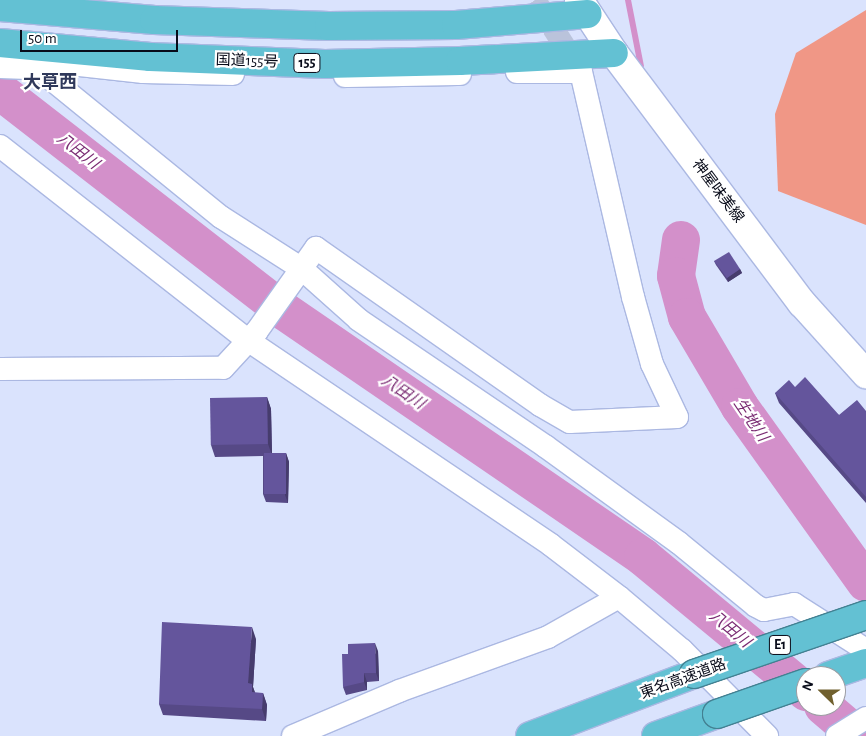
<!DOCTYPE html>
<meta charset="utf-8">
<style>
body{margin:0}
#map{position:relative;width:866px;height:736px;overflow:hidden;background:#dae3fd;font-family:"Alegreya Sans","Noto Sans JP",sans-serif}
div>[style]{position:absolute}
.forest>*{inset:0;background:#f09786}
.stream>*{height:6px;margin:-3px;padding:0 3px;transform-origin:3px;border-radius:3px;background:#d390ca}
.river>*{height:38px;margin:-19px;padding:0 19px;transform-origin:19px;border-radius:19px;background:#d390ca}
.street-tunnel>*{height:22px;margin-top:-11px;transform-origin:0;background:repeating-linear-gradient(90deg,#bac3db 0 22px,transparent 0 33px)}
.roads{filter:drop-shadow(1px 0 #abb8e2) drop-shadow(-1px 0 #abb8e2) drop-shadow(0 1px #abb8e2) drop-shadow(0 -1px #abb8e2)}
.street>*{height:22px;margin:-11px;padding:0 11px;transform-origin:11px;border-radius:11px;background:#fff}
.secondary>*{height:28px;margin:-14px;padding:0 14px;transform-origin:14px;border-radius:14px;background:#fff}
.highway>*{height:28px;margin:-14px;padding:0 14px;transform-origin:14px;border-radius:14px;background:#63c1d3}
.bridges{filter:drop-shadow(1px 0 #438192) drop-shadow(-1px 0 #438192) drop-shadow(0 1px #438192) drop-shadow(0 -1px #438192)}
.highway-bridge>*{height:28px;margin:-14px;padding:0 14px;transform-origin:14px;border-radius:14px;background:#63c1d3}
.wall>*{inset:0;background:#564986}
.shaded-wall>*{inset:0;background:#463c6d}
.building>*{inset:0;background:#64559c;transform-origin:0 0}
span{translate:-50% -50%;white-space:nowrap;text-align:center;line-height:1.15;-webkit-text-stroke:4.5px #fff;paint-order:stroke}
.shield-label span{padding:1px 4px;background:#fff;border:1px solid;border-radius:4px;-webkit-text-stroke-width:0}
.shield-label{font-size:14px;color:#080b19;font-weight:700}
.street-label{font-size:15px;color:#080b19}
.water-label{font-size:16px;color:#7a2c73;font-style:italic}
.quarter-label{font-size:18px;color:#30395b;font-weight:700}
.north{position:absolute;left:796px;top:666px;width:50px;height:50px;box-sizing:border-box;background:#fff;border:1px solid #9c9da3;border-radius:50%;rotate:292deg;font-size:14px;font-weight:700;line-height:20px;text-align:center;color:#080b19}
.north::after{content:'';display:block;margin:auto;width:18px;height:22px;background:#70602e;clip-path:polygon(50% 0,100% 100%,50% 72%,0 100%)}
.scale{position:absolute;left:20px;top:30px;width:158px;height:22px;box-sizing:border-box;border:2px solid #080b19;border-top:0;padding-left:6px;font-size:15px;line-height:18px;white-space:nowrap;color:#080b19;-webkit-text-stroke:4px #fff;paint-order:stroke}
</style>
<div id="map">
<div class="forest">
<div style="clip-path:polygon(866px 10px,866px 225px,778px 191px,775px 114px,796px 53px)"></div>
</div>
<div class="stream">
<div style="left:628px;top:0;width:67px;rotate:78.9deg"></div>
</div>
<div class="river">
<div style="left:0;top:91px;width:359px;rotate:37.8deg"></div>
<div style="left:284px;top:311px;width:435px;rotate:34.4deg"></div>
<div style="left:643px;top:557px;width:212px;rotate:39.6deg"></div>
<div style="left:681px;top:240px;width:36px;rotate:98deg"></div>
<div style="left:676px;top:276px;width:42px;rotate:75deg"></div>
<div style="left:687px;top:317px;width:104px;rotate:59.5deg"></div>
<div style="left:740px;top:407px;width:216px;rotate:54.4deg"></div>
<div style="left:823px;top:706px;width:46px;rotate:40.6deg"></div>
</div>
<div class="street-tunnel">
<div style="left:535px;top:0;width:80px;rotate:57.3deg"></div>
</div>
<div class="roads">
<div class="street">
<div style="left:24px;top:57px;width:254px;rotate:39.1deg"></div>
<div style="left:221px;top:217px;width:96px;rotate:32.7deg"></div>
<div style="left:302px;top:269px;width:76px;rotate:41.8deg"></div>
<div style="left:359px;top:320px;width:225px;rotate:34.1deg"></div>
<div style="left:545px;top:446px;width:165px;rotate:35.9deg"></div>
<div style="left:679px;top:543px;width:99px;rotate:39.3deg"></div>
<div style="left:756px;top:606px;width:9px;rotate:27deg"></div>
<div style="left:764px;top:610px;width:31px;rotate:-11deg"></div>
<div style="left:794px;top:604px;width:85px;rotate:32.6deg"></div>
<div style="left:25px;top:59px;width:119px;rotate:6.3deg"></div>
<div style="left:143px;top:72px;width:90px;rotate:1.3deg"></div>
<div style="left:0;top:67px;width:35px;rotate:2deg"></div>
<div style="left:345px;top:76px;width:115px;rotate:-1deg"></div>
<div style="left:0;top:146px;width:316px;rotate:38.1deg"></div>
<div style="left:249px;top:341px;width:364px;rotate:34deg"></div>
<div style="left:551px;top:545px;width:86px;rotate:37.4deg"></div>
<div style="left:619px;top:597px;width:82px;rotate:40.1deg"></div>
<div style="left:682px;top:650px;width:121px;rotate:45.3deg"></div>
<div style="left:0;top:369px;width:223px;rotate:-0.3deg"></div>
<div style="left:223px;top:368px;width:50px;rotate:-47.4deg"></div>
<div style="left:257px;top:331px;width:102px;rotate:-54.6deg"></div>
<div style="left:316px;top:248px;width:274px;rotate:35deg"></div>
<div style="left:540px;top:405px;width:34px;rotate:30deg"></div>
<div style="left:570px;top:422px;width:107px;rotate:-2.7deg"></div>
<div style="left:677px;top:417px;width:59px;rotate:-115.3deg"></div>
<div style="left:652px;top:364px;width:70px;rotate:-105.8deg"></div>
<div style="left:633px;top:297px;width:231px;rotate:-103deg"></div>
<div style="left:581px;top:72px;width:64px;rotate:180deg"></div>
<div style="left:293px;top:736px;width:115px;rotate:-23deg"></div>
<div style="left:399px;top:691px;width:158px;rotate:-19.9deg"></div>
<div style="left:548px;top:637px;width:81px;rotate:-29.4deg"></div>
<div style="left:837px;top:736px;width:34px;rotate:-32deg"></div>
</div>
<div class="secondary">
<div style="left:579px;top:0;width:64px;rotate:56.6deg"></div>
<div style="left:614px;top:53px;width:313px;rotate:53.1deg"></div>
<div style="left:802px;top:303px;width:96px;rotate:48deg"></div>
</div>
<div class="highway">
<div style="left:0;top:7px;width:155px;rotate:4.8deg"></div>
<div style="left:154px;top:20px;width:175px;rotate:2deg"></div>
<div style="left:329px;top:26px;width:127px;rotate:-0.5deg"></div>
<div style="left:456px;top:25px;width:132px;rotate:-4.8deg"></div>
<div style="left:0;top:43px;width:151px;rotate:5.3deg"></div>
<div style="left:150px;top:57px;width:175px;rotate:2.3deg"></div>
<div style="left:325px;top:64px;width:135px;rotate:-1.3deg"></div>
<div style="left:460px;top:61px;width:154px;rotate:-3deg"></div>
<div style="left:828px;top:676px;width:40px;rotate:-18.9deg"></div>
<div style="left:530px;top:736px;width:175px;rotate:-20.7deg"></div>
<div style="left:656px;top:736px;width:65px;rotate:-19.8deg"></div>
</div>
</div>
<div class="bridges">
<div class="highway-bridge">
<div style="left:694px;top:674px;width:182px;rotate:-18.9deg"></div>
<div style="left:717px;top:714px;width:94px;rotate:-19.2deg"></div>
</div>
</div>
<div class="wall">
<div style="clip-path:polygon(714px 261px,740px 269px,742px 273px,728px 282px,716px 265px)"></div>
<div style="clip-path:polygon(795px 387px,839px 415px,866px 411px,866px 503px,779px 403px,775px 393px)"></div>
<div style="clip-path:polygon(267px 397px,271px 409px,272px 453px,286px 453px,289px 462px,288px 503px,266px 502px,263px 494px,263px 456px,215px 457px,211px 445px)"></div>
<div style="clip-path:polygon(256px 639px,253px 687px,255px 693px,263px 693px,267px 705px,266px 721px,163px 715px,159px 704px)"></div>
<div style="clip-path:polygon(378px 651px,379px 681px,367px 682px,367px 690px,346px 695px,343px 687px)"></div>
</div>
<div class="shaded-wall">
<div style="clip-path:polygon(740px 269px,742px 273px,728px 282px,727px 278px)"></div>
<div style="clip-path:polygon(267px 397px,271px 409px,272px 455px,268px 444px)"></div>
<div style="clip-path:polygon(286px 453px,289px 462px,288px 503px,285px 495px)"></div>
<div style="clip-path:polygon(252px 627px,256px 639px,253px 687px,256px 695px,256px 704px,248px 683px)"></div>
<div style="clip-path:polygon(375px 643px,378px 651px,379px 681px,376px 673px)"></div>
<div style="clip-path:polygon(364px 673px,367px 682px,367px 690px,364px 682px)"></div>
<div style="clip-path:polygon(263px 693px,267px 705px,266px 721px,262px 709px)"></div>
</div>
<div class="building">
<div style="clip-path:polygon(729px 252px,740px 269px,727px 278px,714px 261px)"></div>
<div style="clip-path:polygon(805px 377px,839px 415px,857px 400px,866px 411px,866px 497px,775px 393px,789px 380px,795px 387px)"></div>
<div style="left:267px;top:397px;width:47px;height:57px;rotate:89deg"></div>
<div style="left:264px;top:453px;width:22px;height:41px"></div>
<div style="clip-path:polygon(162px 622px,252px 627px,248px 683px,252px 684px,252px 692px,263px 693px,262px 709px,159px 704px)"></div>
<div style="clip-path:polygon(375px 643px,376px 673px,364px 673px,364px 682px,343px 687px,342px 654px,348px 654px,348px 644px)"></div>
</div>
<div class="shield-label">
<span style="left:307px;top:63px">155</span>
<span style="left:780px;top:645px">E1</span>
</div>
<div class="street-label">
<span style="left:247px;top:61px;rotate:2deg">国道155号</span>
<span style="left:718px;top:191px;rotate:53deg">神屋味美線</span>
<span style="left:683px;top:679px;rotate:-20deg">東名高速道路</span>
</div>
<div class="water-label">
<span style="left:78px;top:151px;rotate:38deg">八田川</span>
<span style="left:403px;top:392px;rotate:34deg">八田川</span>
<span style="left:751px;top:420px;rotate:56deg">生地川</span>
<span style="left:730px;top:629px;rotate:40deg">八田川</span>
</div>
<div class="quarter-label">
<span style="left:50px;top:83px">大草西</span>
</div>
<div class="north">N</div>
<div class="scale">50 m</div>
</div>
